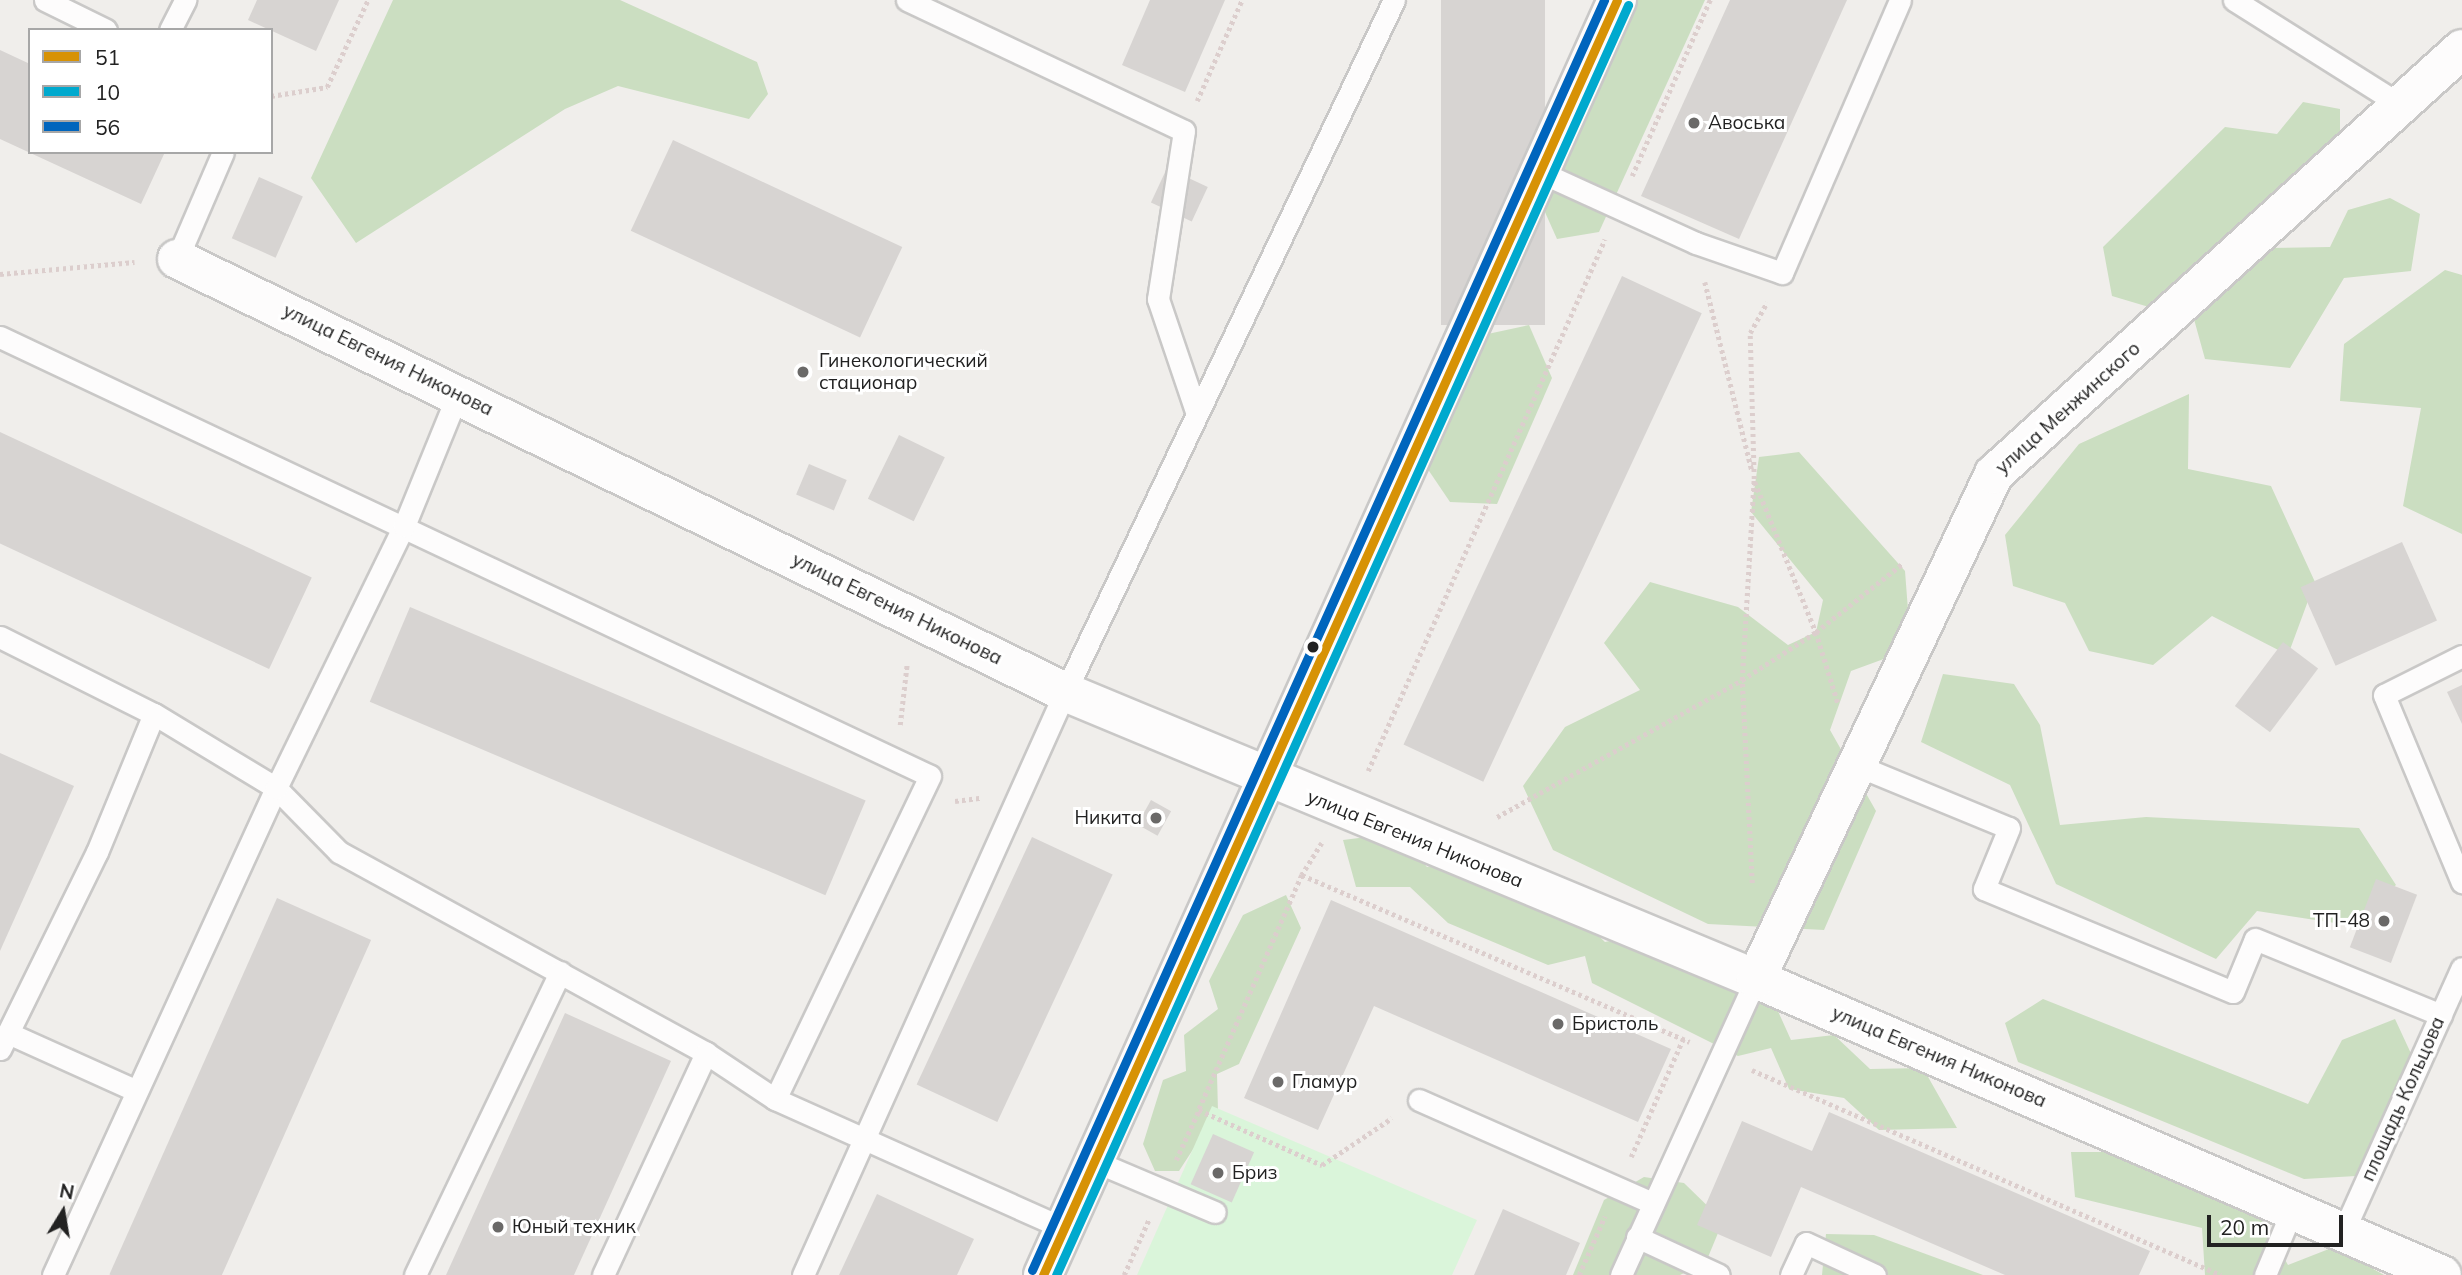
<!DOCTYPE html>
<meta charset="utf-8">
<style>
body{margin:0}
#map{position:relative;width:2462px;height:1275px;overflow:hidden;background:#f0eeeb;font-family:Mulish,sans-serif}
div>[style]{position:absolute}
.forest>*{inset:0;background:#cbdec1}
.park>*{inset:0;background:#daf5da}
.building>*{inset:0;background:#d7d4d2;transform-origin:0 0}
.path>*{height:4.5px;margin-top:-2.25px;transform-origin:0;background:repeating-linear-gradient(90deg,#dccecd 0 3.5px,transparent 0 7px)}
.roads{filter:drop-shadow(2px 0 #c9c8c7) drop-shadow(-2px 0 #c9c8c7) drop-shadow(0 2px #c9c8c7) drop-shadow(0 -2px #c9c8c7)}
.service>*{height:21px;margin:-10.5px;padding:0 10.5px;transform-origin:10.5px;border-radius:10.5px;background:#fdfcfc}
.minor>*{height:38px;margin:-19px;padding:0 19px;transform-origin:19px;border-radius:19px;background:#fdfcfc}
.tertiary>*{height:38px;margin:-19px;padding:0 19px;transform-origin:19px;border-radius:19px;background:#fdfcfc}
.bus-1>*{height:9px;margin:-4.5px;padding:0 4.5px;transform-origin:4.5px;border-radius:4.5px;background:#d79205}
.bus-2>*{height:9px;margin:-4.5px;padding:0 4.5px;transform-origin:4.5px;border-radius:4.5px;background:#00a9ce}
.bus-3>*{height:9px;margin:-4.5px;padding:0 4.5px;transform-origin:4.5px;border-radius:4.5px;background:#0065bd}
.dots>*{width:19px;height:19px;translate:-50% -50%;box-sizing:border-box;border:4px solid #fff;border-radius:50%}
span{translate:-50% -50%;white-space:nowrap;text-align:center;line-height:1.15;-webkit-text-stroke:6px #fff;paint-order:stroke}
.poi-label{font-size:19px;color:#222}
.left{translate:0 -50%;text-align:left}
.right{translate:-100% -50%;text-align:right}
.street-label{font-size:19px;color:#222}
.legend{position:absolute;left:28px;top:28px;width:245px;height:126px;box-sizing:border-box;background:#fff;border:2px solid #a7a7a7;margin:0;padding:9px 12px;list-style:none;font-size:21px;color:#222}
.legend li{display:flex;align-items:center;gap:14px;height:35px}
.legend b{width:35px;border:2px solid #a7a7a7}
.north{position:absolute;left:28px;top:1177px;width:70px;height:70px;-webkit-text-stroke:5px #fff;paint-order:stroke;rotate:11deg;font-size:19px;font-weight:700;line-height:28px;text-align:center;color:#222}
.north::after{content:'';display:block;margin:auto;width:24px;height:32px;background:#222;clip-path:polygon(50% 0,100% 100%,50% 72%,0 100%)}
.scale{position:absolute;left:2207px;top:1215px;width:136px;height:32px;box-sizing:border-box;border:4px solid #222;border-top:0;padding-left:9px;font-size:21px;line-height:24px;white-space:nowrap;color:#222;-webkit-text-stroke:5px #fff;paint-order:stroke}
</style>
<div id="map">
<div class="forest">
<div style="clip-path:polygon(393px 0,620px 0,757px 62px,768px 94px,749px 119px,618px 86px,565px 109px,356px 243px,311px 178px)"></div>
<div style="clip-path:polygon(1632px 0,1705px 0,1599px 232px,1557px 239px,1540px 201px)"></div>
<div style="clip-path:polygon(2303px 102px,2340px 109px,2340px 152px,2159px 310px,2112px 296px,2103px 247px,2225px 127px,2277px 134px)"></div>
<div style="clip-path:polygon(2390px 198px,2420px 214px,2411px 271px,2344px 278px,2290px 368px,2205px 359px,2192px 312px,2266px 248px,2330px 247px,2348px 210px)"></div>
<div style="clip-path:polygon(2445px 270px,2462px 275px,2462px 534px,2403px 506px,2421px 408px,2340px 401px,2344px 344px)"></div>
<div style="clip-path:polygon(1529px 325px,1552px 378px,1497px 504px,1450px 502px,1425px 465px,1483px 335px)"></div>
<div style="clip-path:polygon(2189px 394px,2188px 469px,2271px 486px,2315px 582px,2288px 655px,2212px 616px,2153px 665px,2089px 651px,2065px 603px,2013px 586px,2005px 535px,2079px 444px)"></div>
<div style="clip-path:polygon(1799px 452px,1905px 571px,1911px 649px,1851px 671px,1830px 730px,1876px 811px,1824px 930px,1708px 924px,1553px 850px,1523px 786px,1565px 727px,1640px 690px,1604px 643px,1650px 582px,1738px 607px,1788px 645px,1816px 632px,1823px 600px,1751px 512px,1759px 457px)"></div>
<div style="clip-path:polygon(1943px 674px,2014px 684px,2040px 725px,2060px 825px,2146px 817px,2359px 828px,2396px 885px,2348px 925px,2257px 911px,2216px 959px,2056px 884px,2010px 785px,1921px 742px)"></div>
<div style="clip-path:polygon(1399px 833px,1427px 867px,1463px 858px,1569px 908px,1605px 942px,1634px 936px,1768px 989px,1791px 1040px,1834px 1035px,1870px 1069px,1923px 1068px,1957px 1128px,1879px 1130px,1844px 1098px,1789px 1089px,1771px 1048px,1738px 1056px,1592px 983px,1585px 956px,1548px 965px,1448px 923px,1410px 887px,1356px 887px,1343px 840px)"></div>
<div style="clip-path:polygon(1286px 895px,1301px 928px,1239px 1064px,1217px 1074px,1218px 1111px,1179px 1171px,1155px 1171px,1143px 1144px,1163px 1080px,1186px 1071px,1184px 1035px,1218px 1009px,1209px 981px,1243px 915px)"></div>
<div style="clip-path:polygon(2043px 999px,2308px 1104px,2342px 1040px,2395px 1019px,2414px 1060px,2356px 1176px,2304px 1179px,2018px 1062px,2005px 1023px)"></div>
<div style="clip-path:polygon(2071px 1152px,2125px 1152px,2259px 1213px,2288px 1265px,2334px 1247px,2384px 1275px,2205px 1275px,2202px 1228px,2075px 1197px)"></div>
<div style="clip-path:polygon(1644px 1177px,1684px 1183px,1723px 1221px,1706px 1262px,1680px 1275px,1573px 1275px,1604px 1200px)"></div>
<div style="clip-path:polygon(1826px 1234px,1874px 1235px,1983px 1275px,1822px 1275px)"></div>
</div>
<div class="park">
<div style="clip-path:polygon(1212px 1106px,1477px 1220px,1452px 1275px,1137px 1275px)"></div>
</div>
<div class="building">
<div style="clip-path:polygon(257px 0,339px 0,316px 51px,248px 20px)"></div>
<div style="clip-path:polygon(1150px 0,1225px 0,1185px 92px,1122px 65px)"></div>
<div style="left:1441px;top:0;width:104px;height:325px"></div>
<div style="clip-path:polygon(1730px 0,1847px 0,1739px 239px,1641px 196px)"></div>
<div style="clip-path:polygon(0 50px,30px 64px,30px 152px,165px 152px,141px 204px,0 139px)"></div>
<div style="left:673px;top:140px;width:253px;height:100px;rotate:25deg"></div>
<div style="left:1167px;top:168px;width:45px;height:38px;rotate:25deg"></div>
<div style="left:259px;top:177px;width:48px;height:67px;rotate:24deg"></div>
<div style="left:1622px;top:276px;width:88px;height:517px;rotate:25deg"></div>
<div style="left:0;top:432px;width:344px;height:101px;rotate:25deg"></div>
<div style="left:899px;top:435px;width:51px;height:71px;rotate:26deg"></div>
<div style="left:809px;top:464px;width:41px;height:33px;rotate:23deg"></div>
<div style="left:2402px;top:542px;width:86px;height:111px;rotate:66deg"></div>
<div style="left:410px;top:607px;width:495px;height:103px;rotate:23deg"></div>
<div style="left:2283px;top:642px;width:44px;height:80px;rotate:37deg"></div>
<div style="clip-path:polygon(2462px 685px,2462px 724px,2447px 692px)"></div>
<div style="clip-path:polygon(0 753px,74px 786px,0 951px)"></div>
<div style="left:1151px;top:800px;width:23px;height:28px;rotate:29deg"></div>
<div style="left:1032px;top:837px;width:89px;height:273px;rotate:25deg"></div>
<div style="left:2376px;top:879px;width:44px;height:73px;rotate:21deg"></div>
<div style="left:277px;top:898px;width:103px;height:412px;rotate:24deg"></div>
<div style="clip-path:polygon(1331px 900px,1671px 1049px,1638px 1122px,1374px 1006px,1318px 1130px,1244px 1098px)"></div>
<div style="clip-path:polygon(565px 1013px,671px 1061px,574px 1275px,446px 1275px)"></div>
<div style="clip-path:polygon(1829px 1112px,2150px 1251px,2139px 1275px,2005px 1275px,1801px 1187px,1771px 1257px,1697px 1225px,1742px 1121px,1812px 1151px)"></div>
<div style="left:1213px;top:1134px;width:45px;height:55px;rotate:24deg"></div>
<div style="clip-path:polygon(877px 1194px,974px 1239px,957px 1275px,839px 1275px)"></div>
<div style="clip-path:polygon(1503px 1209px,1580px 1243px,1566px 1275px,1474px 1275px)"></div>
</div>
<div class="path">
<div style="left:271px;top:96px;width:57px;rotate:-9.1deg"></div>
<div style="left:327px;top:87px;width:96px;rotate:-64.8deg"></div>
<div style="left:1197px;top:101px;width:111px;rotate:-66deg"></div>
<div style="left:1632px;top:176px;width:193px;rotate:-66.1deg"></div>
<div style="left:0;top:274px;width:135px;rotate:-5.1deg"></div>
<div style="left:1705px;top:282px;width:194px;rotate:76deg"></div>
<div style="left:1755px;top:482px;width:162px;rotate:67.9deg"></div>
<div style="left:1816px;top:632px;width:74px;rotate:72.8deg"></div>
<div style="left:900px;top:725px;width:61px;rotate:-83.5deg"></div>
<div style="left:1368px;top:771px;width:582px;rotate:-65.99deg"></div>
<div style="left:955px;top:801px;width:26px;rotate:-7deg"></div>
<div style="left:1497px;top:817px;width:281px;rotate:-29.2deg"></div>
<div style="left:1742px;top:680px;width:88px;rotate:-33deg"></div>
<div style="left:1816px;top:632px;width:110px;rotate:-38.3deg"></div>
<div style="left:1322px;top:843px;width:38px;rotate:122deg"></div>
<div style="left:1302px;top:875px;width:257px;rotate:113.7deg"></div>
<div style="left:1199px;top:1110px;width:135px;rotate:24.1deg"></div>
<div style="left:1322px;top:1165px;width:84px;rotate:-33.9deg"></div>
<div style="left:1302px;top:875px;width:422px;rotate:23.3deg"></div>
<div style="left:1752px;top:883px;width:203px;rotate:-92.8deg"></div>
<div style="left:1742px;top:680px;width:201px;rotate:-86.6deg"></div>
<div style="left:1754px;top:479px;width:146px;rotate:-91.6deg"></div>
<div style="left:1750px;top:333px;width:35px;rotate:-61deg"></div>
<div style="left:1752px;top:1070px;width:512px;rotate:23.61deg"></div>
<div style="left:1631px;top:1157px;width:129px;rotate:-66.2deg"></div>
<div style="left:1176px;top:1160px;width:55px;rotate:-65.3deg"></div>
<div style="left:1124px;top:1275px;width:61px;rotate:-65.9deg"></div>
<div style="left:1579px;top:1275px;width:64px;rotate:-66.2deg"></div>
</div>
<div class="roads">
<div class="service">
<div style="left:45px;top:0;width:68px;rotate:26.2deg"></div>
<div style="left:907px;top:0;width:306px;rotate:25.3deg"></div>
<div style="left:1184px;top:131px;width:170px;rotate:98.8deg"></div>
<div style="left:1158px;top:299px;width:121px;rotate:71.3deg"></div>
<div style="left:2234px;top:0;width:199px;rotate:32.2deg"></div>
<div style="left:170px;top:30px;width:34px;rotate:-63deg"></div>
<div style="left:1540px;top:172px;width:171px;rotate:24.5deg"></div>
<div style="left:1696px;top:243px;width:91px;rotate:19.2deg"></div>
<div style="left:1782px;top:273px;width:297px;rotate:-66.6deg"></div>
<div style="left:177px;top:259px;width:116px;rotate:-66.7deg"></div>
<div style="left:0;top:337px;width:1028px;rotate:25.27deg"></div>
<div style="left:930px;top:776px;width:358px;rotate:115.6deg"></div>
<div style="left:0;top:637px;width:172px;rotate:26.6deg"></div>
<div style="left:154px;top:714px;width:143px;rotate:31.2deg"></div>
<div style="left:276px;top:788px;width:90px;rotate:45.5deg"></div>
<div style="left:339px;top:852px;width:418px;rotate:28.7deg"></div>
<div style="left:706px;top:1053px;width:83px;rotate:33.7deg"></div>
<div style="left:775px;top:1099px;width:316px;rotate:24.1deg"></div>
<div style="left:2462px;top:656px;width:87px;rotate:153.4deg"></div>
<div style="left:2384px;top:695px;width:203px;rotate:67.4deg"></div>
<div style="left:1856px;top:765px;width:165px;rotate:22.4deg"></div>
<div style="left:2009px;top:828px;width:66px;rotate:112.3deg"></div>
<div style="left:1984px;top:889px;width:269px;rotate:22.5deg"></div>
<div style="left:2233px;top:992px;width:57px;rotate:-67.5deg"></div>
<div style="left:2255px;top:939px;width:201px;rotate:22.2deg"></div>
<div style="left:8px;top:1033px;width:141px;rotate:24.2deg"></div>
<div style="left:0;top:1049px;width:220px;rotate:-63.8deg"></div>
<div style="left:97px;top:852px;width:149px;rotate:-67.6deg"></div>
<div style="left:1419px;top:1100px;width:256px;rotate:23.8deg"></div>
<div style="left:1094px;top:1161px;width:131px;rotate:22.9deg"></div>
<div style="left:2344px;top:1230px;width:287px;rotate:-65.8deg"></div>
<div style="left:1637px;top:1237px;width:90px;rotate:24.9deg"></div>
<div style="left:53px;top:1275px;width:536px;rotate:-65.4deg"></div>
<div style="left:276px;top:788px;width:292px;rotate:-64deg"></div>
<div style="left:404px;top:526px;width:143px;rotate:-67.8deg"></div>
<div style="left:415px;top:1275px;width:336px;rotate:-64.4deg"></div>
<div style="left:603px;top:1275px;width:245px;rotate:-65.1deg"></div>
<div style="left:803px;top:1275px;width:639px;rotate:-65.8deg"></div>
<div style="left:1065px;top:692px;width:766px;rotate:-64.57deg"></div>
<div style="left:1621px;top:1275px;width:325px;rotate:-65.5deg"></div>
<div style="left:1791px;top:1275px;width:35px;rotate:-65deg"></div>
<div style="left:1806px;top:1243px;width:76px;rotate:24.9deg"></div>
<div style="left:2265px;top:1275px;width:73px;rotate:-67.3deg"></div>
</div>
<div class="minor">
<div style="left:177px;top:259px;width:988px;rotate:25.99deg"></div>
<div style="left:1065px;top:692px;width:748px;rotate:22.56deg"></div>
<div style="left:1756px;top:979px;width:747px;rotate:23.34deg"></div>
<div style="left:1756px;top:979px;width:558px;rotate:-64.77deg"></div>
<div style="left:1994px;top:474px;width:632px;rotate:-42.24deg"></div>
</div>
<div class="tertiary">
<div style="left:1043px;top:1275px;width:1398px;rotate:-65.76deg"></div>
</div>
</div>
<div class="bus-1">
<div style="left:1043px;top:1275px;width:1398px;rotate:-65.76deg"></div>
</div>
<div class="bus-2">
<div style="left:1056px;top:1275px;width:1393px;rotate:-65.75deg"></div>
</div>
<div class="bus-3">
<div style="left:1032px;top:1270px;width:1393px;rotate:-65.75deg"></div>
</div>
<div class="dots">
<div style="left:1694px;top:123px;background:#6a6968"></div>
<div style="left:803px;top:372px;background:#6a6968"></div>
<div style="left:1313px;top:647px;background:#222"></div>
<div style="left:1156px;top:818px;background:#6a6968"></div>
<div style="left:2384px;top:921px;background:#6a6968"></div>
<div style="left:1558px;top:1024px;background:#6a6968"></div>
<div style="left:1278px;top:1082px;background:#6a6968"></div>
<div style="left:1218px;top:1173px;background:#6a6968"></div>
<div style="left:498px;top:1227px;background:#6a6968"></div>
</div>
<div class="poi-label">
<span class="left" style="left:1708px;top:123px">Авоська</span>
<span class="left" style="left:819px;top:372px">Гинекологический<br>стационар</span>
<span class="right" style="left:1142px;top:818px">Никита</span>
<span class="right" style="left:2370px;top:921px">ТП-48</span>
<span class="left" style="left:1572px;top:1024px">Бристоль</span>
<span class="left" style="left:1292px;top:1082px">Гламур</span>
<span class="left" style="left:1232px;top:1173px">Бриз</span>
<span class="left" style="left:512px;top:1227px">Юный техник</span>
</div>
<div class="street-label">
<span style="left:388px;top:360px;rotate:26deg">улица Евгения Никонова</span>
<span style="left:2068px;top:408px;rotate:-42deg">улица Менжинского</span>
<span style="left:897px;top:609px;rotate:26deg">улица Евгения Никонова</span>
<span style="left:1415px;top:839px;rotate:22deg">улица Евгения Никонова</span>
<span style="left:1939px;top:1057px;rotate:23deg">улица Евгения Никонова</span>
<span style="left:2403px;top:1099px;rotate:-66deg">площадь Кольцова</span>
</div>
<ul class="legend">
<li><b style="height:9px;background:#d79205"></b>51</li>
<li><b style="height:9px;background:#00a9ce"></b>10</li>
<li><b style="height:9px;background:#0065bd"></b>56</li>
</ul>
<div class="north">N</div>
<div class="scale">20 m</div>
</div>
